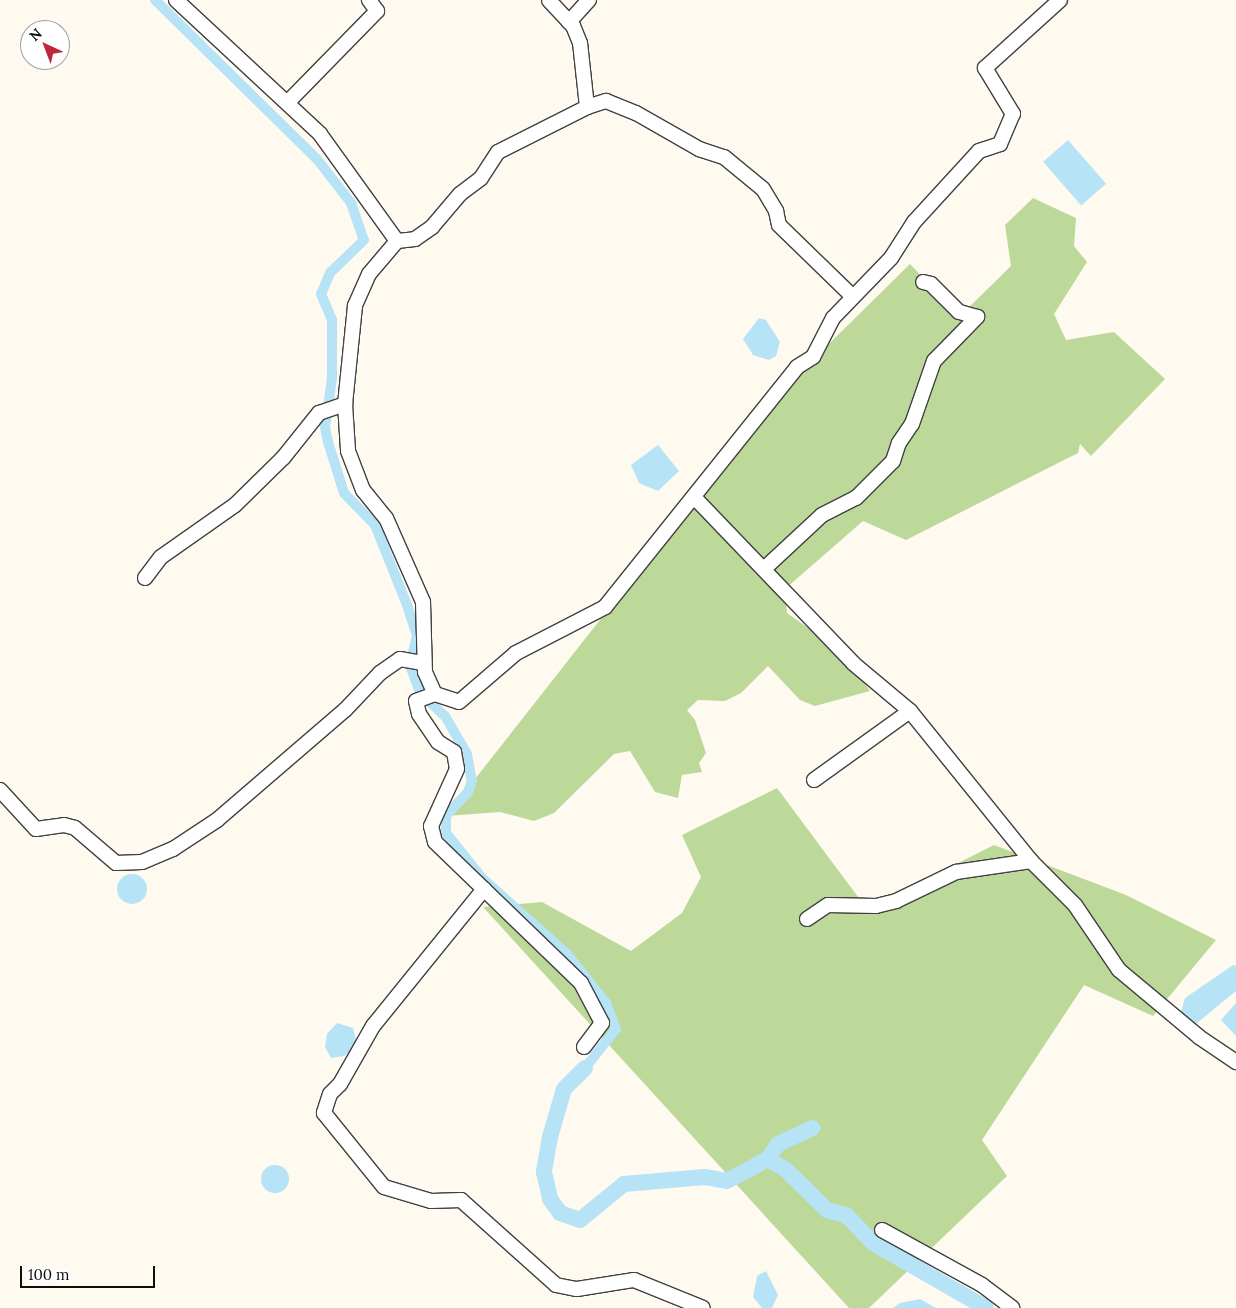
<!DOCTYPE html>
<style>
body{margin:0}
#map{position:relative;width:1236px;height:1308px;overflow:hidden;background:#fffaf0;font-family:Lora,serif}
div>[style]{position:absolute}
.forest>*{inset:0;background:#bcd999}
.water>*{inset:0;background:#b6e3f5;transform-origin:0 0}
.round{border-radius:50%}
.canal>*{height:10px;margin:-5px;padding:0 5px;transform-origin:5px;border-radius:5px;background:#b6e3f5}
.river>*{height:16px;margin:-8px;padding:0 8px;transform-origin:8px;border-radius:8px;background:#b6e3f5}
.roads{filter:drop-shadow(1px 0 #414141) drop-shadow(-1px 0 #414141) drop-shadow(0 1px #414141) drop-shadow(0 -1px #414141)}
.minor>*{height:14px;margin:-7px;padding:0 7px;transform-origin:7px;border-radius:7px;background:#fff}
span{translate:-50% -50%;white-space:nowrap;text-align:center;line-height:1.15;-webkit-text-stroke:5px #fff;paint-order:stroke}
.north{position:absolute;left:20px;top:20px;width:50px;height:50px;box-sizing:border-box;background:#fff;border:1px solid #9f9f9f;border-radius:50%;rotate:317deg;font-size:14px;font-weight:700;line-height:20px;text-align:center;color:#0e0e0e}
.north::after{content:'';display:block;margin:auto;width:18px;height:22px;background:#bd283d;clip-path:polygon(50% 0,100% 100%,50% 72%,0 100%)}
.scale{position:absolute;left:20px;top:1266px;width:135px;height:22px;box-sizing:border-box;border:2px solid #0e0e0e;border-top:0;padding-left:6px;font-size:15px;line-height:18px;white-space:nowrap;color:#0e0e0e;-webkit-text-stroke:4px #fff;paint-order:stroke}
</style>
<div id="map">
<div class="forest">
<div style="clip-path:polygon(1033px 198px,1076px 218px,1074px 246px,1087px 262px,1054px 314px,1066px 340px,1114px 332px,1165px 379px,1091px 456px,1080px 444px,1078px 453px,906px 540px,863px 521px,785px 589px,787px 613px,844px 653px,870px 691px,815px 706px,800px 700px,768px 666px,741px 693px,725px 701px,698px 700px,687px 710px,695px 720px,706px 753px,699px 763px,702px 772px,682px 775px,678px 798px,655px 792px,630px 751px,614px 754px,554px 813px,534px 821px,500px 812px,446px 816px,775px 397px,910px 264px,960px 316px,1011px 266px,1005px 225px)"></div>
<div style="clip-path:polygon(777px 788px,867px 909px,994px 845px,1126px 895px,1216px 940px,1153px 1016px,1084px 985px,982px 1140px,1007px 1176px,869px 1308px,849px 1308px,483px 907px,542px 902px,631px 951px,682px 913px,701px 877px,682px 835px)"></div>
</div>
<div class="water">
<div style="left:1068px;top:140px;width:58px;height:33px;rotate:49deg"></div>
<div style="clip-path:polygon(759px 318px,766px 320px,780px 342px,776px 356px,769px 360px,753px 355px,743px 339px)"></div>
<div style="clip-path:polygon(658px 445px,679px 471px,658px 491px,639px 483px,631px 465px)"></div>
<div class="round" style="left:117px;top:874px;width:30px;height:30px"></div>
<div style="clip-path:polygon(1233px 965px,1236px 966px,1236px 991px,1197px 1023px,1190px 1023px,1181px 1012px,1185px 998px)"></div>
<div style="clip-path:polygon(1236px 1003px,1236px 1036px,1221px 1020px)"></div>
<div style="clip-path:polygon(337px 1023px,353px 1028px,356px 1039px,352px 1050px,344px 1056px,331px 1058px,325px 1047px,327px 1034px)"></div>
<div class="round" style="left:261px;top:1165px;width:28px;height:28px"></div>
<div style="clip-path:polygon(766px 1271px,778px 1295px,772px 1308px,762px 1308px,753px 1297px,757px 1276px)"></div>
<div style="clip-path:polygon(920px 1299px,936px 1308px,893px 1308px,900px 1303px)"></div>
</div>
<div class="canal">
<div style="left:155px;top:0;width:227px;rotate:44.5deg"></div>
<div style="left:317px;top:159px;width:56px;rotate:52.3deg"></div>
<div style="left:351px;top:203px;width:39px;rotate:71deg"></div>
<div style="left:364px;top:240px;width:47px;rotate:135.9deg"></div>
<div style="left:330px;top:273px;width:23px;rotate:113deg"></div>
<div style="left:321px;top:294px;width:28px;rotate:67deg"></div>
<div style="left:332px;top:320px;width:58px;rotate:90deg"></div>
<div style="left:332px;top:378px;width:49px;rotate:98.1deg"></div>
<div style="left:325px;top:427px;width:15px;rotate:79deg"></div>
<div style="left:328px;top:442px;width:53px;rotate:72.6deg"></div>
<div style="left:344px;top:493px;width:45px;rotate:45.9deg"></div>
<div style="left:375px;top:525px;width:86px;rotate:68.2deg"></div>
<div style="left:407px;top:605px;width:32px;rotate:72deg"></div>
<div style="left:417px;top:635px;width:31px;rotate:103deg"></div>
<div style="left:410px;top:665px;width:30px;rotate:70deg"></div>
<div style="left:420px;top:693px;width:34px;rotate:43deg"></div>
<div style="left:445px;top:716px;width:44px;rotate:59.9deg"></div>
<div style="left:467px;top:754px;width:27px;rotate:80deg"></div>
<div style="left:472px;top:781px;width:12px;rotate:110deg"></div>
<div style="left:468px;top:792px;width:33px;rotate:133deg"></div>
<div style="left:446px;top:816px;width:17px;rotate:90deg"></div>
<div style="left:446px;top:833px;width:58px;rotate:51.3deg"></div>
<div style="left:482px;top:878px;width:115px;rotate:41.8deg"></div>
<div style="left:568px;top:955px;width:61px;rotate:51.6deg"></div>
<div style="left:606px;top:1003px;width:28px;rotate:69deg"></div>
<div style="left:616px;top:1029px;width:50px;rotate:128.5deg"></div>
</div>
<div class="river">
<div style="left:585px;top:1068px;width:30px;rotate:135deg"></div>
<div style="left:564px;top:1089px;width:50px;rotate:106.3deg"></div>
<div style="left:550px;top:1137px;width:36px;rotate:100deg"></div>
<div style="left:544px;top:1172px;width:28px;rotate:77deg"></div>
<div style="left:550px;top:1199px;width:17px;rotate:54deg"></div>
<div style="left:560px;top:1213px;width:21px;rotate:19deg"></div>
<div style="left:580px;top:1220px;width:57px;rotate:-39.3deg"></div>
<div style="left:624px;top:1184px;width:81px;rotate:-4.9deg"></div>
<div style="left:705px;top:1177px;width:22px;rotate:10deg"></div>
<div style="left:727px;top:1181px;width:47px;rotate:-28.2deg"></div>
<div style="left:768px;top:1159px;width:21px;rotate:31deg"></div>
<div style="left:786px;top:1170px;width:57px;rotate:44.3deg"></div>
<div style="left:827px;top:1210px;width:20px;rotate:15deg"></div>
<div style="left:846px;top:1215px;width:39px;rotate:46deg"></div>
<div style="left:873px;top:1243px;width:130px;rotate:29.9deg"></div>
<div style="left:768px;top:1159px;width:18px;rotate:-56deg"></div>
<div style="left:778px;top:1144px;width:38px;rotate:-25deg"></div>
</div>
<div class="roads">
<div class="minor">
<div style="left:176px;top:0;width:197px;rotate:42.9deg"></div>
<div style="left:320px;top:134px;width:132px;rotate:54.3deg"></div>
<div style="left:397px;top:241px;width:43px;rotate:130.3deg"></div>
<div style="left:369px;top:274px;width:35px;rotate:114deg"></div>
<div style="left:355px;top:306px;width:99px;rotate:95.8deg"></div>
<div style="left:345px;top:404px;width:47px;rotate:86.3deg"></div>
<div style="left:348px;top:451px;width:42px;rotate:69deg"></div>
<div style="left:363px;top:490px;width:36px;rotate:51deg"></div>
<div style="left:386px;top:518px;width:92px;rotate:66.2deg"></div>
<div style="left:423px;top:602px;width:70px;rotate:88.4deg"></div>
<div style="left:425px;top:672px;width:24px;rotate:66deg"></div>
<div style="left:435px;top:694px;width:25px;rotate:18deg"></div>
<div style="left:459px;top:702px;width:75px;rotate:-40.7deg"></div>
<div style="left:516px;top:653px;width:100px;rotate:-27.3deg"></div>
<div style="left:605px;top:607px;width:307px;rotate:-51.3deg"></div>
<div style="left:797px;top:367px;width:19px;rotate:-32deg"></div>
<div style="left:813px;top:357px;width:44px;rotate:-62.9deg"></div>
<div style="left:833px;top:318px;width:83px;rotate:-46deg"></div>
<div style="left:891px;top:258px;width:43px;rotate:-57.4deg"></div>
<div style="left:914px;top:222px;width:96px;rotate:-47.5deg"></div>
<div style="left:979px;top:151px;width:22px;rotate:-18deg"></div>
<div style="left:1000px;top:144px;width:33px;rotate:-67deg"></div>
<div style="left:1013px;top:114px;width:54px;rotate:-121.3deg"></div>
<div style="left:985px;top:68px;width:101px;rotate:-42.2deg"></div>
<div style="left:569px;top:22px;width:30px;rotate:-48deg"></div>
<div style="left:289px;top:101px;width:126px;rotate:-45.6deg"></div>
<div style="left:377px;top:11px;width:14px;rotate:-126deg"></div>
<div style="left:587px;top:107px;width:20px;rotate:-18deg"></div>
<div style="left:606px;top:101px;width:32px;rotate:22deg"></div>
<div style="left:636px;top:113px;width:73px;rotate:29.7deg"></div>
<div style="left:699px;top:149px;width:26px;rotate:18deg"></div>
<div style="left:724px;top:157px;width:50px;rotate:39.4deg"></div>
<div style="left:763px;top:189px;width:26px;rotate:59deg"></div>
<div style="left:776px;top:211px;width:14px;rotate:78deg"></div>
<div style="left:779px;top:225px;width:103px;rotate:44.2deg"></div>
<div style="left:397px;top:241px;width:18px;rotate:-6deg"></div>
<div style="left:415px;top:239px;width:21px;rotate:-35deg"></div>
<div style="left:432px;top:227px;width:43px;rotate:-49.7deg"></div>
<div style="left:460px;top:194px;width:26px;rotate:-37deg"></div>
<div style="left:481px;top:178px;width:31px;rotate:-57deg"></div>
<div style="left:498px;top:152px;width:100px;rotate:-26.8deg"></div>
<div style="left:587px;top:107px;width:64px;rotate:-96.2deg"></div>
<div style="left:580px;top:43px;width:18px;rotate:-112deg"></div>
<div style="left:573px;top:26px;width:35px;rotate:-133deg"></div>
<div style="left:694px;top:497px;width:231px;rotate:46.2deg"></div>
<div style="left:854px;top:664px;width:73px;rotate:40deg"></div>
<div style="left:910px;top:711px;width:193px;rotate:51.1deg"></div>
<div style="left:1031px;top:861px;width:62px;rotate:45deg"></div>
<div style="left:1075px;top:905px;width:78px;rotate:55.9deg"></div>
<div style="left:1119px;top:970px;width:104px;rotate:39.9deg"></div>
<div style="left:1199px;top:1037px;width:45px;rotate:34deg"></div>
<div style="left:765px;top:568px;width:78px;rotate:-42.9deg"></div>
<div style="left:822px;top:515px;width:38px;rotate:-27deg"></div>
<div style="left:856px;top:498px;width:52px;rotate:-45deg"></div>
<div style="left:893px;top:461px;width:19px;rotate:-72deg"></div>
<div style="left:899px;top:443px;width:23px;rotate:-56deg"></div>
<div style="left:912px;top:424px;width:67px;rotate:-70.8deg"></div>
<div style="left:934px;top:361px;width:62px;rotate:-45.7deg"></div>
<div style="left:977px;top:317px;width:19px;rotate:-164deg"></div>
<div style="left:959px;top:312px;width:40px;rotate:-135deg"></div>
<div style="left:931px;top:284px;width:8px;rotate:-166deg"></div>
<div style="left:145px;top:578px;width:26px;rotate:-53deg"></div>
<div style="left:161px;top:557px;width:90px;rotate:-35.1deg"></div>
<div style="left:235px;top:505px;width:67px;rotate:-44.4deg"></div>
<div style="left:283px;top:458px;width:58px;rotate:-51.3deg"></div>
<div style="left:319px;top:413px;width:28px;rotate:-19deg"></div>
<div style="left:435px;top:694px;width:20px;rotate:160deg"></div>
<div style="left:416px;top:701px;width:13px;rotate:77deg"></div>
<div style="left:419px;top:714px;width:34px;rotate:56deg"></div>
<div style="left:438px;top:742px;width:19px;rotate:32deg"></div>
<div style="left:454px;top:752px;width:17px;rotate:80deg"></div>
<div style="left:457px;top:769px;width:63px;rotate:114.5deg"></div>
<div style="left:431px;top:826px;width:16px;rotate:76deg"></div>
<div style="left:435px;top:842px;width:203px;rotate:44deg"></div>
<div style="left:581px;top:983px;width:45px;rotate:62.3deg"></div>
<div style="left:602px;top:1023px;width:30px;rotate:127deg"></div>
<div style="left:814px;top:780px;width:118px;rotate:-35.7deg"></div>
<div style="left:0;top:790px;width:53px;rotate:47.3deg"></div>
<div style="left:36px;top:829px;width:28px;rotate:-8deg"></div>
<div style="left:64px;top:825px;width:11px;rotate:15deg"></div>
<div style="left:75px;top:828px;width:54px;rotate:40.5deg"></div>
<div style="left:116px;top:863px;width:26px;rotate:-2deg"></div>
<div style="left:142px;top:862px;width:34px;rotate:-23deg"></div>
<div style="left:173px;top:849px;width:53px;rotate:-33.4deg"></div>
<div style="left:217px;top:820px;width:169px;rotate:-40.7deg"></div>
<div style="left:345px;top:710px;width:51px;rotate:-46.6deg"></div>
<div style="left:380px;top:673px;width:24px;rotate:-35deg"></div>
<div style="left:400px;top:659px;width:22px;rotate:10deg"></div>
<div style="left:484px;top:889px;width:176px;rotate:129deg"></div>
<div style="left:373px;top:1026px;width:67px;rotate:119.6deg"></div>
<div style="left:340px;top:1084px;width:14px;rotate:135deg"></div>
<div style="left:330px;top:1094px;width:20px;rotate:108deg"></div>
<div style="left:324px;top:1113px;width:95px;rotate:51deg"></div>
<div style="left:384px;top:1187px;width:49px;rotate:16.6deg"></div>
<div style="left:431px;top:1201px;width:30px;rotate:-2deg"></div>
<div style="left:461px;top:1200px;width:127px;rotate:41.8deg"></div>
<div style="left:556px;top:1285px;width:21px;rotate:11deg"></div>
<div style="left:577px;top:1289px;width:58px;rotate:-9deg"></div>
<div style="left:634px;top:1280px;width:74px;rotate:22.1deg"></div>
<div style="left:807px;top:919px;width:25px;rotate:-34deg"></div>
<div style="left:828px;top:905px;width:48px;rotate:1.2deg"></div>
<div style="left:876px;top:906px;width:21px;rotate:-14deg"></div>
<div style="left:896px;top:901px;width:67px;rotate:-25.8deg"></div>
<div style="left:956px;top:872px;width:76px;rotate:-8.3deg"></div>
<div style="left:882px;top:1230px;width:114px;rotate:28.8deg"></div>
<div style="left:982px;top:1285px;width:38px;rotate:37deg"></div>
</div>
</div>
<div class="north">N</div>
<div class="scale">100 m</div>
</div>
